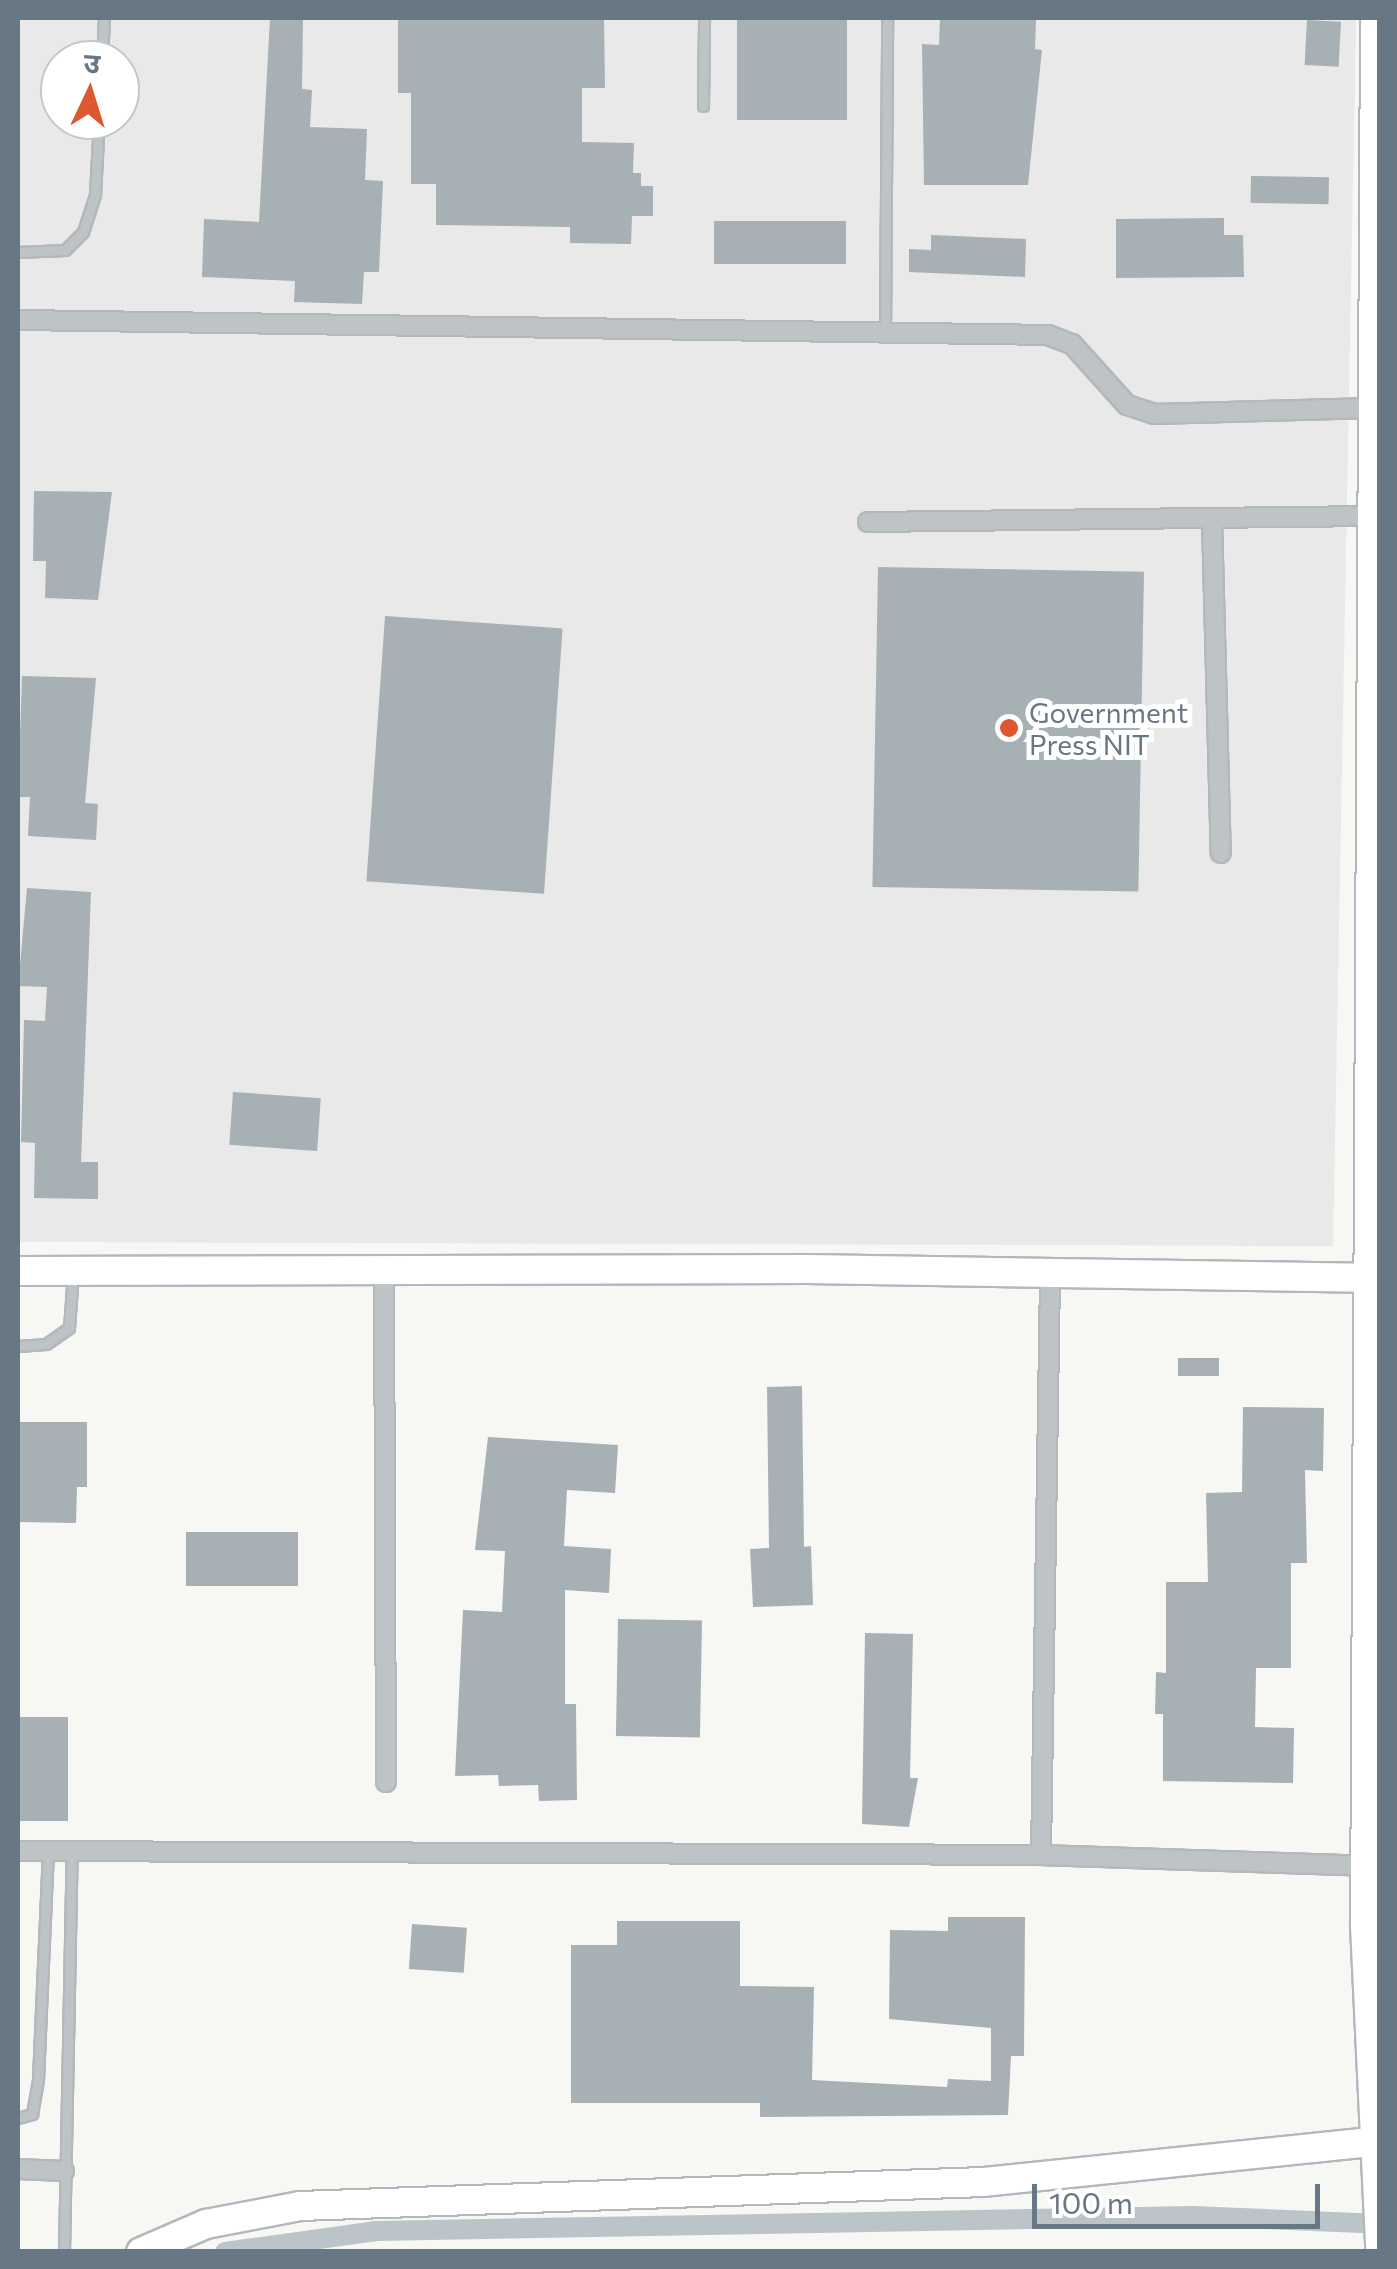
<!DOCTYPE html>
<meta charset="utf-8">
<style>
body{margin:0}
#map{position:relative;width:1397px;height:2269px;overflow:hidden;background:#f7f7f4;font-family:Commissioner,"Noto Sans Devanagari",sans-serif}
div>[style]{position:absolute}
.built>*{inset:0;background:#e8e9e8}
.canal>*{height:20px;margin:-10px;padding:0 10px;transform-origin:10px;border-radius:10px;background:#bac4c9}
.building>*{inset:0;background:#a7b0b5;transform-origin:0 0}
.roads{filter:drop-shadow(2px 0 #b3b8bd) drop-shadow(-2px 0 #b3b8bd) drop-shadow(0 2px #b3b8bd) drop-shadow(0 -2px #b3b8bd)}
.lane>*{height:9px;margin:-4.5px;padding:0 4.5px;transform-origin:4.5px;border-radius:4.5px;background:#bec3c6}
.street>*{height:18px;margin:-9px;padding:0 9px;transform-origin:9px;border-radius:9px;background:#bec3c6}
.secondary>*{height:28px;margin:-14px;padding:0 14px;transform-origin:14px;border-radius:14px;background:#fff}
.dots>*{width:28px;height:28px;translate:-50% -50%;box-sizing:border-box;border:5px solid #fff;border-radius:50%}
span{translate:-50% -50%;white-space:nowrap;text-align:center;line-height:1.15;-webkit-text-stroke:10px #fff;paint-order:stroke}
.poi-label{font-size:28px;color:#677784}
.left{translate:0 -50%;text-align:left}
.frame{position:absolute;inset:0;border:20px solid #677784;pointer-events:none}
.north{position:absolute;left:40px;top:40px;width:100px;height:100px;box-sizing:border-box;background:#fff;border:2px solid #c2c9ce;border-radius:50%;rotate:4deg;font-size:28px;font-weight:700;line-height:40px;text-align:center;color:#677784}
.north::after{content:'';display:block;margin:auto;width:35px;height:45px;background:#dd582f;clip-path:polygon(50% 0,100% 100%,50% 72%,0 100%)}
.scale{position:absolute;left:1032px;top:2184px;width:288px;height:45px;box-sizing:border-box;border:5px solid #677784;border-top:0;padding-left:12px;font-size:30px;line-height:35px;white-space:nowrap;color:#677784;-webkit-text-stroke:8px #fff;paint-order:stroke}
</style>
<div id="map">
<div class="built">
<div style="clip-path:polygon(evenodd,18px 18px,1356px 18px,1333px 1246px,18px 1242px,18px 18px,60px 60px,120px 60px,120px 120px,60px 120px,60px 60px)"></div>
</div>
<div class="canal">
<div style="left:225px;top:2252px;width:153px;rotate:-7.9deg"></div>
<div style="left:377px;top:2231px;width:815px;rotate:-1.05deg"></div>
<div style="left:1192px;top:2216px;width:188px;rotate:2.4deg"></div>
</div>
<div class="building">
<div style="clip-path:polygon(270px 18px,303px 18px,302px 89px,312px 90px,310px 127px,367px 129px,365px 180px,383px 181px,379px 272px,364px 272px,362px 304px,294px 302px,295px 281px,202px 277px,204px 219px,259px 222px)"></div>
<div style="clip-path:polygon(398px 18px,604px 18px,605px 88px,582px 88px,582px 142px,634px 143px,633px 173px,641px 173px,641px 186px,653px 186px,653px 216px,632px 216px,631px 244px,570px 243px,570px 227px,436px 225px,436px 184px,411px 184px,411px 93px,398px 93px)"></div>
<div style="left:737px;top:18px;width:110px;height:102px"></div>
<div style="clip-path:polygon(940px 18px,1036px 18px,1035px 49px,1042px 50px,1028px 185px,924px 185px,922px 44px,939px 45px)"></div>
<div style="left:1307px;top:20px;width:34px;height:45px;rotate:3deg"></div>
<div style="left:1251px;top:176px;width:78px;height:27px;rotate:1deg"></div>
<div style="clip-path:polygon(1224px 218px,1224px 235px,1243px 235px,1244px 277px,1116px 278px,1116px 219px)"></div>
<div style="left:714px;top:221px;width:132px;height:43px"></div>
<div style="clip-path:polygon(931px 235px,1026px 239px,1025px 277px,909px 272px,909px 249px,931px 250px)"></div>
<div style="clip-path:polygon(34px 491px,112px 492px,98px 600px,45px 598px,46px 561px,33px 561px)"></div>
<div style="left:878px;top:567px;width:266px;height:320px;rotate:1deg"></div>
<div style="left:385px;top:616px;width:178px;height:266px;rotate:4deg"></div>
<div style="clip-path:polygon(22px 676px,96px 678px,85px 803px,98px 804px,96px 840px,28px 836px,30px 797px,18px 797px)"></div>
<div style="clip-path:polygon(27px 888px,91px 892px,81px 1162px,98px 1162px,98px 1199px,34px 1198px,35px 1143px,21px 1142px,24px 1020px,45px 1021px,47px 987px,18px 986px)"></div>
<div style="left:233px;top:1092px;width:88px;height:53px;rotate:4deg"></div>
<div style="left:1178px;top:1358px;width:41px;height:18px"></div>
<div style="clip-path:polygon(802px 1386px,804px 1547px,811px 1546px,813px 1605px,753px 1607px,750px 1549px,769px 1548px,767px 1387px)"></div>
<div style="clip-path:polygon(1243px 1407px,1324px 1408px,1323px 1471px,1305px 1470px,1307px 1563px,1291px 1563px,1291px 1668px,1256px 1668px,1255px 1727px,1294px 1728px,1293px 1783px,1163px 1781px,1163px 1714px,1155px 1714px,1156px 1672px,1166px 1673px,1166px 1582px,1208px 1582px,1206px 1493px,1242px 1492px)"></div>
<div style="clip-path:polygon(18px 1422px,87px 1422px,87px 1487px,77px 1487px,76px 1523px,18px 1522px)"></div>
<div style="clip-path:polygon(488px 1437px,618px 1445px,615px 1493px,567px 1490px,564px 1546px,611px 1549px,609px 1593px,565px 1590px,565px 1704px,576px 1704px,577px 1800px,539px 1801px,538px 1785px,499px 1786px,498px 1775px,455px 1776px,463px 1610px,502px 1612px,505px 1551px,475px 1550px)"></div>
<div style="left:186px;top:1532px;width:112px;height:54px"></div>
<div style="left:618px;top:1619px;width:84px;height:117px;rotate:1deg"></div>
<div style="clip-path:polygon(865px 1633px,913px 1634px,910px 1778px,918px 1778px,909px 1827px,862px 1824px)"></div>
<div style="left:18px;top:1717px;width:50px;height:104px"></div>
<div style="clip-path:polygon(948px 1917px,1025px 1917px,1024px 2056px,1011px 2056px,1008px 2115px,760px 2117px,760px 2103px,571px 2103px,571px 1945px,617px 1945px,617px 1921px,740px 1921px,740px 1986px,814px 1987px,812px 2080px,947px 2087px,948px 2079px,991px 2081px,991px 2028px,889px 2019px,890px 1930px,948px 1931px)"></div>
<div style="left:412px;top:1924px;width:55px;height:45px;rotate:4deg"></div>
</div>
<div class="roads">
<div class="lane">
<div style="left:102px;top:60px;width:42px;rotate:-87.3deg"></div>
<div style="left:703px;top:106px;width:88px;rotate:-89.3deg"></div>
<div style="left:18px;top:252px;width:47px;rotate:-2.4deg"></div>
<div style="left:65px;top:250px;width:25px;rotate:-45deg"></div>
<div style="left:83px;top:232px;width:40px;rotate:-72deg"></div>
<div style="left:95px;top:194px;width:74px;rotate:-86.9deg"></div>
<div style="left:885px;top:333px;width:315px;rotate:-89.6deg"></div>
<div style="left:18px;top:1346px;width:28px;rotate:-4deg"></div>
<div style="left:46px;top:1344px;width:28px;rotate:-35deg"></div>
<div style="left:69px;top:1328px;width:54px;rotate:-85.8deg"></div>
<div style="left:18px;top:2118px;width:15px;rotate:-16deg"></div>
<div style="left:32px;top:2114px;width:36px;rotate:-80deg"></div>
<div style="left:38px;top:2079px;width:227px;rotate:-87.5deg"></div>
<div style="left:64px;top:2252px;width:400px;rotate:-88.9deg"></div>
</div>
<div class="street">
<div style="left:18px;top:320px;width:1030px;rotate:0.83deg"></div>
<div style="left:1048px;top:335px;width:26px;rotate:21deg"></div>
<div style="left:1072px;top:344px;width:82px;rotate:48deg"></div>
<div style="left:1127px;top:405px;width:28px;rotate:18deg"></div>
<div style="left:1154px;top:414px;width:218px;rotate:-1.6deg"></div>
<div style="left:1212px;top:519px;width:334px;rotate:88.5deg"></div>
<div style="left:868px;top:522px;width:504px;rotate:-0.68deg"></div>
<div style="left:384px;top:1270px;width:512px;rotate:89.78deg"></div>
<div style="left:18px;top:1851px;width:1023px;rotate:0.22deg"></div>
<div style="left:1041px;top:1855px;width:339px;rotate:1.9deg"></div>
<div style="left:1041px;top:1855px;width:582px;rotate:-89.11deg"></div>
<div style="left:18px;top:2169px;width:46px;rotate:2.5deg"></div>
</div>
<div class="secondary">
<div style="left:1375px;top:18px;width:1907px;rotate:90.3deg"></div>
<div style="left:1365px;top:1925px;width:323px;rotate:87.3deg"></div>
<div style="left:18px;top:1271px;width:789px;rotate:-0.15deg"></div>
<div style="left:807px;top:1269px;width:573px;rotate:0.9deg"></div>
<div style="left:141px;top:2252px;width:71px;rotate:-23.3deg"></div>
<div style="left:206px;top:2224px;width:96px;rotate:-10.8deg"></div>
<div style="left:300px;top:2206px;width:684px;rotate:-2.01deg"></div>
<div style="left:984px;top:2182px;width:392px;rotate:-5.9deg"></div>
</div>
</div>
<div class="dots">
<div style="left:1009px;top:728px;background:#dd582f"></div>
</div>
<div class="poi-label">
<span class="left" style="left:1029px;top:728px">Government<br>Press NIT</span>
</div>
<div class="frame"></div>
<div class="north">उ</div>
<div class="scale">100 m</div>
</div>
